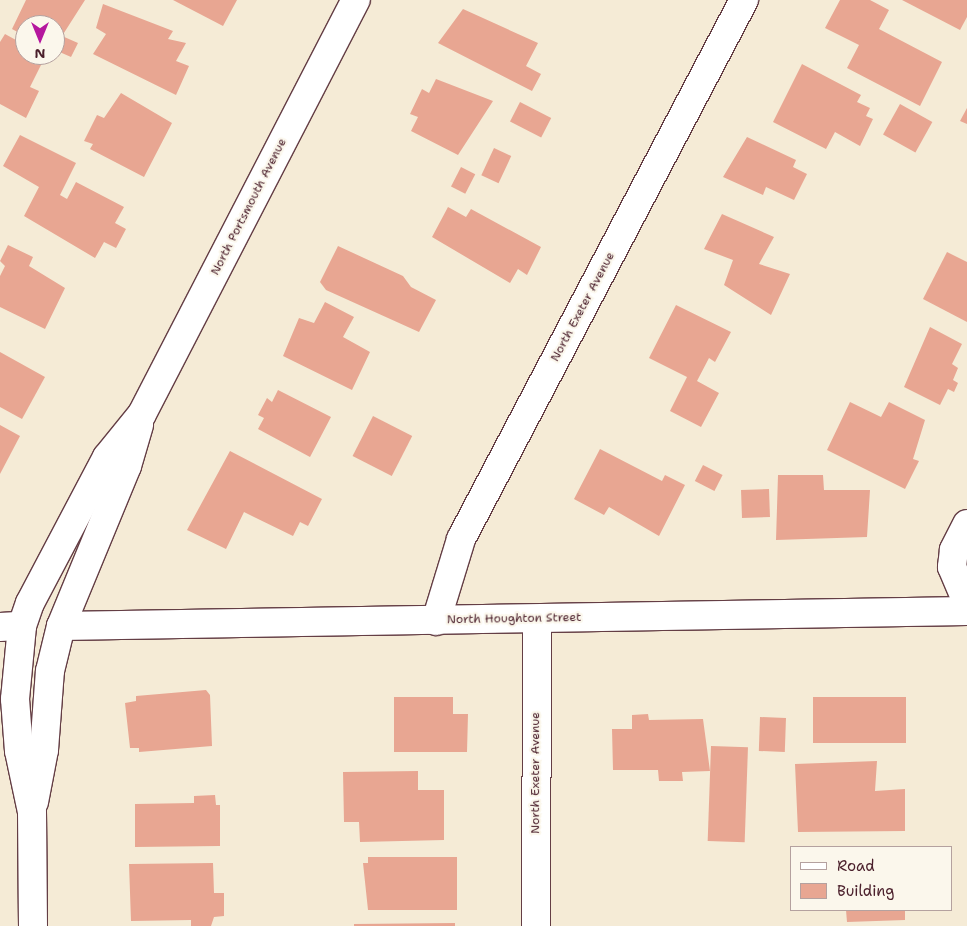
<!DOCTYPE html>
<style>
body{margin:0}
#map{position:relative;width:967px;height:926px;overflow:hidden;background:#f5ebd6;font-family:"Shantell Sans",sans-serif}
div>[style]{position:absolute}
.building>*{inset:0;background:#e8a692;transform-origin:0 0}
.roads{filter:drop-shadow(1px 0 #643e45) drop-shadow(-1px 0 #643e45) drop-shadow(0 1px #643e45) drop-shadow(0 -1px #643e45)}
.minor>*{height:28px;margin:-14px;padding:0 14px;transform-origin:14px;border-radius:14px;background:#fff}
.tertiary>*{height:28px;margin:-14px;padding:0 14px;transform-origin:14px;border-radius:14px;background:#fff}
span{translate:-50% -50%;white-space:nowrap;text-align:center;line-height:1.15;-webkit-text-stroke:4.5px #fbf7ec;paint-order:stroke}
.street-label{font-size:12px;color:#4a1f2b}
.legend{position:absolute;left:790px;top:846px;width:162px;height:65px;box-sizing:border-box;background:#fbf7ec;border:1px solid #b4a19f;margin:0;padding:6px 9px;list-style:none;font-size:15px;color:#4a1f2b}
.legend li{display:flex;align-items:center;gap:10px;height:25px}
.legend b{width:25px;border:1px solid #b4a19f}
.north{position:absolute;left:15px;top:15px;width:50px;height:50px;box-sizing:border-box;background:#fbf7ec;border:1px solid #b4a19f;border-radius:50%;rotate:180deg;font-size:14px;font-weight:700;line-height:20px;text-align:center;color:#4a1f2b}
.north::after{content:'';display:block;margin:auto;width:18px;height:22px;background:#b5179e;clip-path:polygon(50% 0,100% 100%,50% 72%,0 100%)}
</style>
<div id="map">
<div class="building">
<div style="clip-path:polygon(26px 0,85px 0,62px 36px,78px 43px,71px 57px,55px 50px,55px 25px,25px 25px,25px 36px,12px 29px)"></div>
<div style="clip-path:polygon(173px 0,237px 0,223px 26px)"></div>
<div style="clip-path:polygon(840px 0,870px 0,889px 10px,879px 29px,942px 62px,920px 106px,847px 68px,859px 45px,825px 28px)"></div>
<div style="clip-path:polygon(902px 0,967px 0,967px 17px,960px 30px)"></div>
<div style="clip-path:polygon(103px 4px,173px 31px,168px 39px,186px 43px,176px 61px,189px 66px,176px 95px,93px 54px,106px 34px,96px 28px)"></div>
<div style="clip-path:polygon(463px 9px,538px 43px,526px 66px,541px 74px,532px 91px,438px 43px)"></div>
<div style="clip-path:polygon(5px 34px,25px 45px,25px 55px,46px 55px,30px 87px,39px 91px,26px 118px,0 104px,0 42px)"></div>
<div style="clip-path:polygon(802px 64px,861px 95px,857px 102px,870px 108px,866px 116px,873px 119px,860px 146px,835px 132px,826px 149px,773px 122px)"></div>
<div style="clip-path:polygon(436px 79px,493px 101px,458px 155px,411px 131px,418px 117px,410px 114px,422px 89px,429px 93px)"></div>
<div style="clip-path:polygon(121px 93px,172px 123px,144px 177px,90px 149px,93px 144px,84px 141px,97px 115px,104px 118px)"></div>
<div style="left:520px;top:102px;width:35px;height:22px;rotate:27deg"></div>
<div style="left:900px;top:104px;width:37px;height:35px;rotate:29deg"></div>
<div style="clip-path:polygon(967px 108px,967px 124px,960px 121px)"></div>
<div style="clip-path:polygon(20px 135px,76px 163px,60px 195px,67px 199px,76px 182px,124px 207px,115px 223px,126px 229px,116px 248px,104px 242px,95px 258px,24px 216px,39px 187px,3px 166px)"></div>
<div style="clip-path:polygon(747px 137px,796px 160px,793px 167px,807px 174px,794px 200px,766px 187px,763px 195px,723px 177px)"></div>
<div style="left:494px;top:148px;width:19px;height:30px;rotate:25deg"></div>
<div style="left:461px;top:167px;width:16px;height:22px;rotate:27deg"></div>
<div style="clip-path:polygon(448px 207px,466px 217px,471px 209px,541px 247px,527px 275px,518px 269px,510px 283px,432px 237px)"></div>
<div style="clip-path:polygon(722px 214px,774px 237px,759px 264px,790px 274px,771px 315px,724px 285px,733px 260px,704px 249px)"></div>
<div style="clip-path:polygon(8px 245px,33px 257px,29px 266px,65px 288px,45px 329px,0 307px,0 276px,5px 266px,0 261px)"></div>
<div style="clip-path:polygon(338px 246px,403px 276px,411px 287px,436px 300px,419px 332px,326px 290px,320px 282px)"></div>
<div style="clip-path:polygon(947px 252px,967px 262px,967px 322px,923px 299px)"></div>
<div style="clip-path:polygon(325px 302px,354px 317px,343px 337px,370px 352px,352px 390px,283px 356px,299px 318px,314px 323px)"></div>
<div style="clip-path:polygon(676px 305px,731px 332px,715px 362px,709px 358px,697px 381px,719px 393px,701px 427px,670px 411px,687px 377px,649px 358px)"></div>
<div style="clip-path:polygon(930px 327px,962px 344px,952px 364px,958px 368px,953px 380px,958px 383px,954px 392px,948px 389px,940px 405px,904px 387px)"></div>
<div style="clip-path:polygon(0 352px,45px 377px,22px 419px,0 407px)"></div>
<div style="clip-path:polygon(278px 390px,331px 417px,310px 457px,258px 429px,264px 418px,258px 415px,267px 398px,272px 402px)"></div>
<div style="clip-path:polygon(850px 402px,881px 417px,889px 402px,925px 420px,913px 459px,919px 461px,905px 489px,827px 450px)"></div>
<div style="left:373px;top:416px;width:44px;height:45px;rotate:27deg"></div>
<div style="clip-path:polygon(0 425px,20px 436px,0 474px)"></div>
<div style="clip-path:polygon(600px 449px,662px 481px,665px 475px,685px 485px,659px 536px,609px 507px,604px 515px,574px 499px)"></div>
<div style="clip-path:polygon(230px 451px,322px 499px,308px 526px,300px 522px,293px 536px,244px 512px,226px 549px,187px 530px)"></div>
<div style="left:703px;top:465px;width:22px;height:18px;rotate:27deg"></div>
<div style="clip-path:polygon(778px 475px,823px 475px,824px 490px,870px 490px,867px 537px,776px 540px)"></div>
<div style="left:769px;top:489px;width:28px;height:28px;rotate:88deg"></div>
<div style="clip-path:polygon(206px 690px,210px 695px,212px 746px,139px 752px,139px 748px,130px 748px,125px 703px,136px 701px,136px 696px)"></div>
<div style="clip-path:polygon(394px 697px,453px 697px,453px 714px,468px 714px,467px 752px,394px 752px)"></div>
<div style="left:813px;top:697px;width:93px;height:46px"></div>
<div style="clip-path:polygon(648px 714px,649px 720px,703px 719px,710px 771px,682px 772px,683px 781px,659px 781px,658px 770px,613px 770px,612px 729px,632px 729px,632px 715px)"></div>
<div style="left:760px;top:717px;width:26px;height:34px;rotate:2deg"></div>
<div style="left:711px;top:746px;width:37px;height:95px;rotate:2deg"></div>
<div style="clip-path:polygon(877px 761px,875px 791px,905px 789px,905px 831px,798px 832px,795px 764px)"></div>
<div style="clip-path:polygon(418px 771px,418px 790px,444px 790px,444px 840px,360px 842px,359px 822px,344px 822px,343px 772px)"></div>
<div style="clip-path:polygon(215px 795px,216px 805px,220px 805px,220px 846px,135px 847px,135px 804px,194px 803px,194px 796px)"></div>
<div style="clip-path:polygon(368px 857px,457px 857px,457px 910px,368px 910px,363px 863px,368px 863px)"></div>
<div style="clip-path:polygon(213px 863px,214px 893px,224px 893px,224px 916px,214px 917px,211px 926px,191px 926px,191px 920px,131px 921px,129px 864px)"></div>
<div style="clip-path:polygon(846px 910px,905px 910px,905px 920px,847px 922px)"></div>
<div style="clip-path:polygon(455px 923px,455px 926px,354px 926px,354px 924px)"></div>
</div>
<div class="roads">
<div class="minor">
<div style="left:967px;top:524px;width:29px;rotate:117deg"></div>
<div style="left:954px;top:550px;width:17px;rotate:97deg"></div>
<div style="left:952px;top:567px;width:38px;rotate:67deg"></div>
<div style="left:436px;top:621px;width:86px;rotate:-73deg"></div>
<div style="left:461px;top:539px;width:609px;rotate:-62.3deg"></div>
<div style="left:61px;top:626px;width:906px;rotate:-0.95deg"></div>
<div style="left:0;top:627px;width:22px;rotate:-3deg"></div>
<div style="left:536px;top:926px;width:307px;rotate:-89.8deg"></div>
</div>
<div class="tertiary">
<div style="left:34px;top:802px;width:53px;rotate:-79.1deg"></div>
<div style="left:44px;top:750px;width:79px;rotate:-85.7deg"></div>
<div style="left:50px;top:671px;width:46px;rotate:-76.3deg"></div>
<div style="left:61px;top:626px;width:173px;rotate:-67.6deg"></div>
<div style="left:127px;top:466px;width:43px;rotate:-73.7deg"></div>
<div style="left:33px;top:926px;width:114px;rotate:-90.5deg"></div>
<div style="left:32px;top:812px;width:62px;rotate:-102deg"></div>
<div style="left:19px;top:751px;width:52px;rotate:-94.4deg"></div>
<div style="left:15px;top:699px;width:73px;rotate:-84.5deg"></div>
<div style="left:22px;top:626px;width:24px;rotate:-71deg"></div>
<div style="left:30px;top:603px;width:165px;rotate:-62.2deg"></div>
<div style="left:107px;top:457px;width:55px;rotate:-50.9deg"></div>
<div style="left:142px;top:414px;width:466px;rotate:-62.7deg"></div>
</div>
</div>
<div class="street-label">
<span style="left:249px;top:207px;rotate:-63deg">North Portsmouth Avenue</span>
<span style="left:583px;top:307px;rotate:-62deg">North Exeter Avenue</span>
<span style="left:514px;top:619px;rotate:-1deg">North Houghton Street</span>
<span style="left:536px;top:773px;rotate:-90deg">North Exeter Avenue</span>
</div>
<ul class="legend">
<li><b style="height:6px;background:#fff"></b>Road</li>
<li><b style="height:14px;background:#e8a692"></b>Building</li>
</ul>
<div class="north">N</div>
</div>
